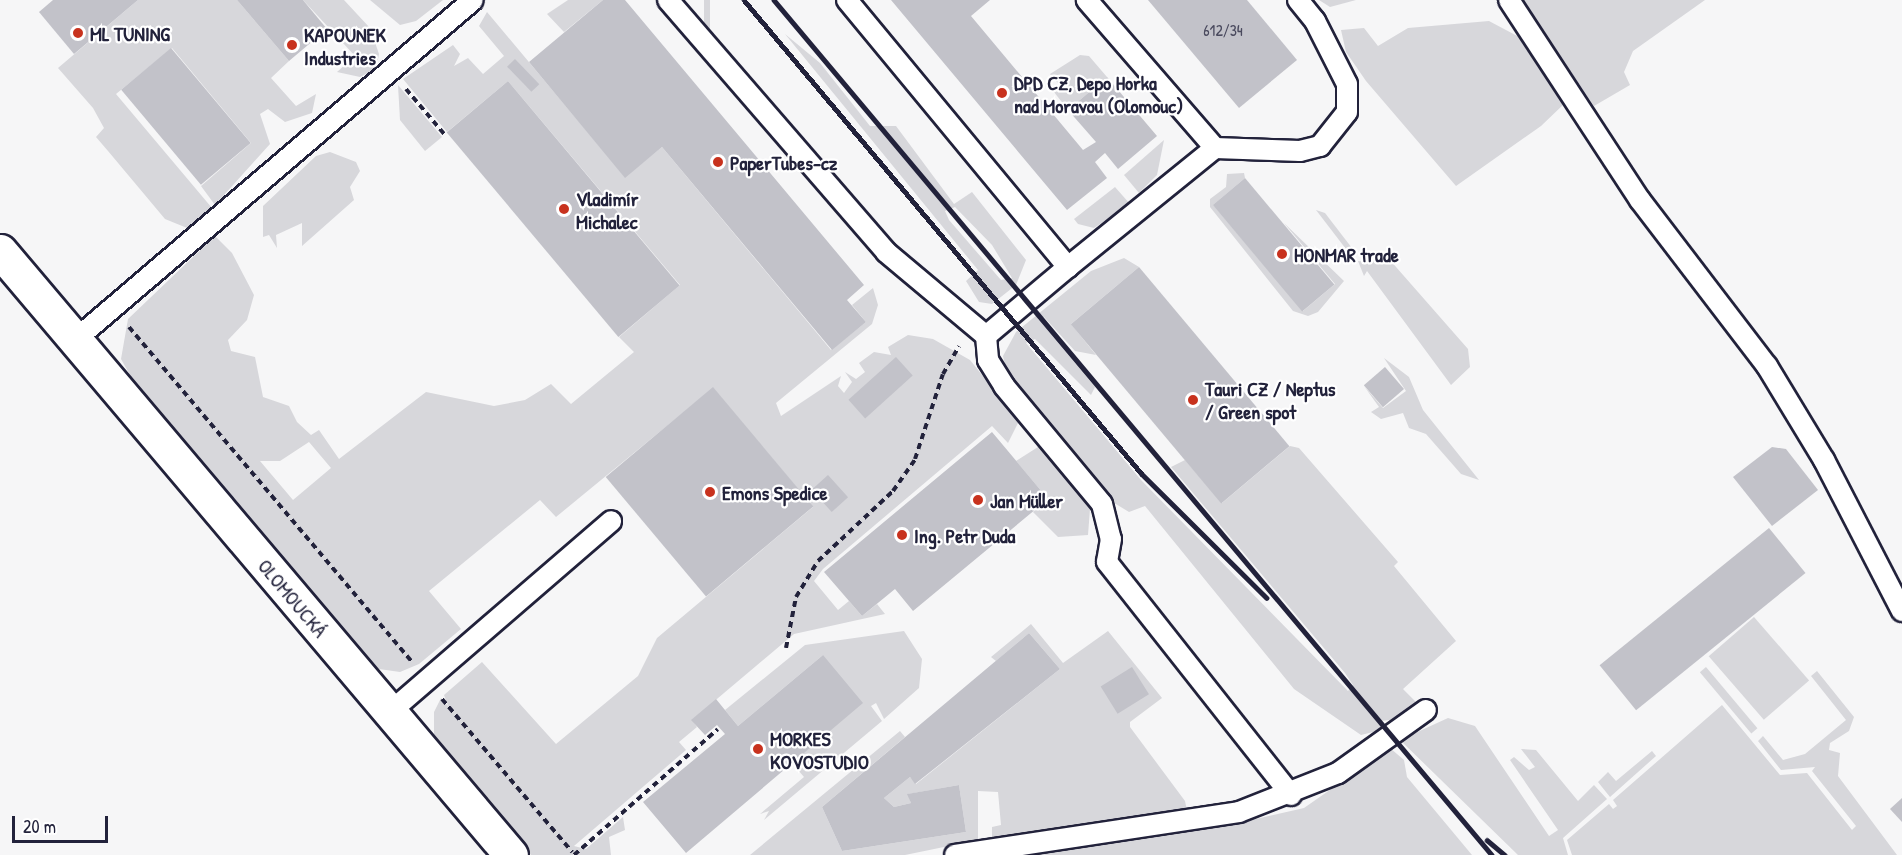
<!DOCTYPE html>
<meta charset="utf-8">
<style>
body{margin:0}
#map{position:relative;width:1902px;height:855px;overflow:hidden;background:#f6f6f7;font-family:"Patrick Hand",sans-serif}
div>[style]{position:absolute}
.green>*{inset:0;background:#d7d7db;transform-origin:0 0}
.building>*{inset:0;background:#c2c2c9;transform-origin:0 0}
.path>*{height:4px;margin-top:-2px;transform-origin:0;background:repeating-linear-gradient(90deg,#22223b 0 6px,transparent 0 10.5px)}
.roads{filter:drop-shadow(2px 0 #22223b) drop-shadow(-2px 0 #22223b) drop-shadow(0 2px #22223b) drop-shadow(0 -2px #22223b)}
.lane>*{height:20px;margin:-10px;padding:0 10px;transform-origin:10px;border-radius:10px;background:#fff}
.secondary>*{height:33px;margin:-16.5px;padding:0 16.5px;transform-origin:16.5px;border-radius:16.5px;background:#fff}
.rail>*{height:4.5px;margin:-2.25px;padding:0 2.25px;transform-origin:2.25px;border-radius:2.25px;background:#22223b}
.dots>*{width:16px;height:16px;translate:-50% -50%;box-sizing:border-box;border:3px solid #fff;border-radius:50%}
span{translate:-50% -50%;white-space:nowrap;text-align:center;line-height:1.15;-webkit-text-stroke:4.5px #fff;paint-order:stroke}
.number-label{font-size:16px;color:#4a4a5e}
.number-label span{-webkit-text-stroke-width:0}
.poi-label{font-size:20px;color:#22223b;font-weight:700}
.left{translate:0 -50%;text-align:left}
.street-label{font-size:20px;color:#22223b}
.scale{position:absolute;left:12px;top:816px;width:96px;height:27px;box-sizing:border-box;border:3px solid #22223b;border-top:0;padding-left:8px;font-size:18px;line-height:21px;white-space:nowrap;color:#22223b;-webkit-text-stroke:4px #fff;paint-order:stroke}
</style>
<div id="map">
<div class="green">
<div style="clip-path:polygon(138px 0,237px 0,289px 61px,271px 78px,296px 106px,316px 94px,312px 113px,285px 122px,268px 109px,260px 114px,270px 144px,215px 205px,201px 186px,251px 143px,172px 48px,116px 94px,212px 208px,192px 230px,165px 219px,108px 151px,96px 137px,104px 128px,93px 108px,58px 68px)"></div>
<div style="clip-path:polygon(303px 0,344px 0,370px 28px,379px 54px,376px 69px,360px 77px,337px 72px,355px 56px)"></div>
<div style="clip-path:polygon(370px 0,443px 0,416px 21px,400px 25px)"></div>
<div style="clip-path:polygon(568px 0,603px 0,564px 32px,547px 14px)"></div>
<div style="left:704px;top:0;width:6px;height:58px"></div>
<div style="clip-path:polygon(1319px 0,1356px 0,1330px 7px)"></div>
<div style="clip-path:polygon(1522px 0,1705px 0,1633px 51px,1624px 72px,1630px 85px,1594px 106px)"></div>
<div style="clip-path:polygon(evenodd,487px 12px,625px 177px,662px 147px,831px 350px,866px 322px,852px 305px,873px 288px,878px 305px,872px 324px,776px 403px,781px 416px,841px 376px,838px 386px,844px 393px,852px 382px,845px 372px,856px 379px,865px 372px,859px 363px,874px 352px,891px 355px,888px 347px,908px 335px,933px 339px,970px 360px,1019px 421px,1008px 443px,992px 426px,823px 569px,814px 581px,838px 610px,849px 601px,862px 616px,877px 604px,885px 614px,794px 634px,692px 720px,697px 727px,679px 742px,686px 750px,574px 846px,586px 849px,623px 817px,625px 830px,609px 837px,611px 855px,531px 855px,441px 750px,434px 736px,434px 712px,441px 698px,448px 706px,444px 695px,482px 662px,556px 744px,638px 676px,657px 638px,813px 507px,713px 388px,556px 517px,540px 500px,429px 591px,461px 629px,419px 664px,400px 672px,379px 669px,362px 656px,139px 391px,121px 359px,128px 319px,215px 236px,232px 253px,254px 295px,247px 320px,228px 340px,231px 351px,255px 357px,263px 397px,289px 406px,297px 422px,311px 435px,319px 430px,339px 459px,426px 392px,494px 406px,525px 400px,551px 384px,571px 404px,634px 352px,619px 337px,680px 285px,508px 81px,447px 132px,403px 79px,453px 45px,460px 54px,454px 66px,468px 58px,483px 74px,504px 56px,479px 26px,487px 12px,309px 442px,331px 468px,293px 500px,260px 461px,280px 461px,309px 442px)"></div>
<div style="clip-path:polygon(1489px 21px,1521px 38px,1564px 104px,1541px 126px,1456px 186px,1366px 81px,1346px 52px,1341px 30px,1364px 28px,1378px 46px,1408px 28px)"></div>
<div style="clip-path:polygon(evenodd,785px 34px,820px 63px,870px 126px,896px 126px,954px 204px,972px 192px,1026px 260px,1016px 285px,992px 304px,979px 302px,966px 281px,978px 270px,785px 34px,955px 207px,992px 245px,1012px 278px,1001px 280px,949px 220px,945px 211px,955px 207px)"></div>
<div style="clip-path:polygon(1080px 55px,1089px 56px,1107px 77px,1068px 110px,1054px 92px,1061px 87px,1050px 74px)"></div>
<div style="clip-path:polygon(398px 85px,442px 137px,425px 151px,400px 120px)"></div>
<div style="clip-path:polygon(1164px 140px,1157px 175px,1139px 193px,1124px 175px)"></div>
<div style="clip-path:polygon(330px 152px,356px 162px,360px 171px,350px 187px,354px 200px,302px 246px,302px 223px,276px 235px,277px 248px,269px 235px,263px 237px,263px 206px,316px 156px)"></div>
<div style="clip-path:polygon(1244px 173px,1245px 178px,1213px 205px,1303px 311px,1335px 284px,1284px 223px,1344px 281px,1318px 312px,1308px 316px,1293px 311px,1210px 207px,1210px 199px,1226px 187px,1227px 174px)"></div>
<div style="clip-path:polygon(1115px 187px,1130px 204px,1094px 228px,1078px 224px,1074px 219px)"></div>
<div style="clip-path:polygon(1316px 210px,1325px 213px,1355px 252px,1349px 253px)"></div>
<div style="clip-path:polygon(1382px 251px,1468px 349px,1470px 367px,1451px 385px,1367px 271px,1364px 276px,1358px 261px,1367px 262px)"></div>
<div style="clip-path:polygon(1124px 258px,1139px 267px,1071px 324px,1096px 355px,1075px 351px,1044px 317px,1038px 319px,1095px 387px,1091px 395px,1035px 339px,1026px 343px,1141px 480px,1348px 691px,1353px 685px,1345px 673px,1171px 467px,1185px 460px,1222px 503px,1290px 446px,1299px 448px,1398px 562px,1394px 566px,1456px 641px,1403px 689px,1418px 704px,1398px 719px,1381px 721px,1381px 730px,1361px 735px,1294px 689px,1145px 506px,1129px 512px,1111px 501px,1007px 374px,1003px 356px,1016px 332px,1091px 271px)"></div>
<div style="clip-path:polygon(1384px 358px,1409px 377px,1423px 410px,1479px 480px,1461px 474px,1426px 434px,1409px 428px,1403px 413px,1381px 419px,1371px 412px,1379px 407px,1364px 386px,1383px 408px,1406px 391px)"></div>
<div style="clip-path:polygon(1038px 447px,1046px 449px,1084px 494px,1090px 509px,1088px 535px,1058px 537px,1033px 512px,1048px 499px,1016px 461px)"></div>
<div style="left:1754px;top:617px;width:84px;height:60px;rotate:49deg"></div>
<div style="clip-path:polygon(1031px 624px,1063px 663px,1108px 631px,1162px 698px,1130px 722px,1130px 727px,1185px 801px,1188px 815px,992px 839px,992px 827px,1001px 825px,998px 792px,978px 791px,978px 840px,905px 855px,750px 855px,900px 731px,905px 737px,822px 807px,842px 851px,966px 832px,959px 785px,908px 794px,911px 803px,894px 807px,884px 798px,910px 777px,916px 784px,1060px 669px,1029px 633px,996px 661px,991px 657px)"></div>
<div style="clip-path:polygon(904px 631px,922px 659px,919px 688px,884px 719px,876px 703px,871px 706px,882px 721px,764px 820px,769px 811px,760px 814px,804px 777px,792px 763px,823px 655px,738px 726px,725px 710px,805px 645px)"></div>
<div style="left:1706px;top:667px;width:80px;height:8px;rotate:50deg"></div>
<div style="clip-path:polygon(1817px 671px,1854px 717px,1849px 731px,1830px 743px,1829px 750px,1840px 753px,1838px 776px,1897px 855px,1572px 855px,1567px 840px,1609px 804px,1613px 809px,1617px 806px,1613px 800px,1722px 705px,1780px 775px,1807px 773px,1852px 830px,1856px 826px,1812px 771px,1815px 767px,1781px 770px,1758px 741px,1763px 736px,1783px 760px,1805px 754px,1846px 720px,1811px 676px)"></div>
<div style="clip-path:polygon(1448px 718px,1475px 726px,1549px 836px,1558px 830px,1510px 760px,1514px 757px,1529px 770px,1535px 767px,1521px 749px,1536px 750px,1578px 801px,1594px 785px,1607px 799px,1563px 838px,1568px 855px,1518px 855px,1400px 740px)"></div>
<div style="clip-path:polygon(1390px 748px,1404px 760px,1407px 777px,1472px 855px,1004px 855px,1243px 822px,1304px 808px)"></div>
<div style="clip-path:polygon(1652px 751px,1656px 756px,1610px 797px,1598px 782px,1608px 772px,1616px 781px)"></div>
</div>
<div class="building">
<div style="clip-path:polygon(53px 0,138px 0,74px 54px,39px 12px)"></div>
<div style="clip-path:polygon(237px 0,303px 0,327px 29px,289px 61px)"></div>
<div style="clip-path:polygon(603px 0,625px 0,864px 285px,847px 300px,866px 322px,832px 350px,662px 147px,625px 178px,529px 62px)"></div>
<div style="clip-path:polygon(891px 0,990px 0,971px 16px,1083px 150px,1096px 142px,1068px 110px,1107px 77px,1157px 136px,1118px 169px,1105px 153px,1095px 162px,1107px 178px,1067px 210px)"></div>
<div style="clip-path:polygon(1148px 0,1247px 0,1297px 60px,1239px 108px)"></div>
<div style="left:171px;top:48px;width:124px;height:65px;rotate:50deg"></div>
<div style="left:515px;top:59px;width:35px;height:11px;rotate:46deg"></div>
<div style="left:508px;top:81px;width:267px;height:80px;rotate:50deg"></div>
<div style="left:1245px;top:178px;width:139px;height:42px;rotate:50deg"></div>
<div style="left:1139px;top:267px;width:234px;height:89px;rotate:50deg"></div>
<div style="left:896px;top:357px;width:25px;height:64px;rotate:48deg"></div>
<div style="left:1385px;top:367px;width:29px;height:28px;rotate:49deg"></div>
<div style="left:713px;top:387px;width:156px;height:140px;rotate:50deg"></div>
<div style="clip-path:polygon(992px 432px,1048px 499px,913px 611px,895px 589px,862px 616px,824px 572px)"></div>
<div style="clip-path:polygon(1772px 447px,1786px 449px,1818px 490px,1772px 526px,1733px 477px)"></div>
<div style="left:828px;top:475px;width:30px;height:22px;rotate:48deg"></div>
<div style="left:1769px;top:528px;width:58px;height:218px;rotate:51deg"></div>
<div style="clip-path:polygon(1029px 633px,1060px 669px,915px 784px,910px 777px,884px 798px,894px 807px,911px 803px,907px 794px,959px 785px,966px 832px,842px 851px,822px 807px)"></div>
<div style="clip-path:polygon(823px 655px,863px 703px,686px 853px,643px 802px,725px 734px,717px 725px,705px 735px,691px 720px,716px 699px,738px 726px)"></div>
<div style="left:1132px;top:667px;width:32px;height:37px;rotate:58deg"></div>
<div style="clip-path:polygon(1902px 798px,1902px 822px,1890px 809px)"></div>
</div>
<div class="path">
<div style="left:406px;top:89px;width:60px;rotate:49.7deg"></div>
<div style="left:129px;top:327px;width:437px;rotate:49.8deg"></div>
<div style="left:786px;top:648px;width:52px;rotate:-78.9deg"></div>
<div style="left:796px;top:597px;width:42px;rotate:-58.6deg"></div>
<div style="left:818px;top:561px;width:103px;rotate:-43deg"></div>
<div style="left:893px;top:491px;width:39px;rotate:-55deg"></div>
<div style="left:915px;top:459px;width:89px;rotate:-71.8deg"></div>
<div style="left:943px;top:374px;width:32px;rotate:-60deg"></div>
<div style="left:442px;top:699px;width:201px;rotate:49.6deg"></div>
<div style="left:574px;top:855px;width:191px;rotate:-41.2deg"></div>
</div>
<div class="roads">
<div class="lane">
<div style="left:668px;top:0;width:333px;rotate:49.1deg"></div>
<div style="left:886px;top:252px;width:131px;rotate:40deg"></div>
<div style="left:986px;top:336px;width:24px;rotate:85deg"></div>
<div style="left:988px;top:360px;width:31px;rotate:58deg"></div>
<div style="left:1004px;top:386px;width:153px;rotate:50.3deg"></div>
<div style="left:1102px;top:504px;width:36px;rotate:76deg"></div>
<div style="left:1111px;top:539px;width:23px;rotate:100deg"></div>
<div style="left:1107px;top:562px;width:297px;rotate:51.7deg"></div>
<div style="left:847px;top:0;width:347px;rotate:50.4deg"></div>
<div style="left:1068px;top:267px;width:189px;rotate:-39deg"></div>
<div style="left:1215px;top:148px;width:196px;rotate:-130.9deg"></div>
<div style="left:1509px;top:0;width:239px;rotate:56.8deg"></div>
<div style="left:1640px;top:200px;width:209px;rotate:52.6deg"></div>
<div style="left:1767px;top:366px;width:110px;rotate:58.8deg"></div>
<div style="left:1824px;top:460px;width:170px;rotate:62.7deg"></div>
<div style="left:1215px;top:148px;width:85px;rotate:2deg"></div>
<div style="left:1300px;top:151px;width:21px;rotate:-14deg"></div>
<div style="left:1320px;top:146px;width:43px;rotate:-51.5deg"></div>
<div style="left:1347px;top:112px;width:28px;rotate:-90deg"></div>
<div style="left:1347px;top:84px;width:71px;rotate:-116.9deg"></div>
<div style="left:1315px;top:21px;width:27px;rotate:-129deg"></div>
<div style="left:986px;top:336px;width:107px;rotate:-40.1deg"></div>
<div style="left:75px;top:340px;width:523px;rotate:-40.51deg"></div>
<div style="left:390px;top:712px;width:292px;rotate:-40.8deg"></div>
<div style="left:955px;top:855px;width:287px;rotate:-8.6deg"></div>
<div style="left:1239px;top:812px;width:106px;rotate:-21.5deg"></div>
<div style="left:1338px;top:773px;width:108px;rotate:-35.6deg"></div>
</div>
<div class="secondary">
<div style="left:0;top:251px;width:791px;rotate:49.77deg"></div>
</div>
</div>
<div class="rail">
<div style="left:744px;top:0;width:618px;rotate:49.99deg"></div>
<div style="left:1141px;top:473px;width:177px;rotate:44.8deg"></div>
<div style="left:774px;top:0;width:1116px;rotate:49.98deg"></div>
<div style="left:1487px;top:840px;width:23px;rotate:40deg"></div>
</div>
<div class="dots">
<div style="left:78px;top:33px;background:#c8321e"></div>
<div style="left:292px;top:45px;background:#c8321e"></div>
<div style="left:1002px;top:93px;background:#c8321e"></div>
<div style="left:718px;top:162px;background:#c8321e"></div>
<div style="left:564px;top:209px;background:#c8321e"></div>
<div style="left:1282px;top:254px;background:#c8321e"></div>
<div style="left:1193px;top:400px;background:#c8321e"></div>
<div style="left:710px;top:492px;background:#c8321e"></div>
<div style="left:978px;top:500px;background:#c8321e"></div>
<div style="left:902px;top:535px;background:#c8321e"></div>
<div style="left:758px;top:749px;background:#c8321e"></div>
</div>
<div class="number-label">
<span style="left:1223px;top:30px">612/34</span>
</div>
<div class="poi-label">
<span class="left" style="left:90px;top:33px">ML TUNING</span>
<span class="left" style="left:304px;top:46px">KAPOUNEK<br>Industries</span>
<span class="left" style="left:1014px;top:94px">DPD CZ, Depo Horka<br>nad Moravou (Olomouc)</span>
<span class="left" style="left:730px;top:162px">PaperTubes-cz</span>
<span class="left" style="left:576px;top:210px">Vladimír<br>Michalec</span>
<span class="left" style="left:1294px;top:254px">HONMAR trade</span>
<span class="left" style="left:1205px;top:400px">Tauri CZ / Neptus<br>/ Green spot</span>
<span class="left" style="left:722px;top:492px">Emons Spedice</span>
<span class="left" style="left:990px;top:500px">Jan Müller</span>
<span class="left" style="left:914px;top:535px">Ing. Petr Duda</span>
<span class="left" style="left:770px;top:750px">MORKES<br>KOVOSTUDIO</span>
</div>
<div class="street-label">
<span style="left:293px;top:598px;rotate:50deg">OLOMOUCKÁ</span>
</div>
<div class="scale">20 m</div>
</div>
